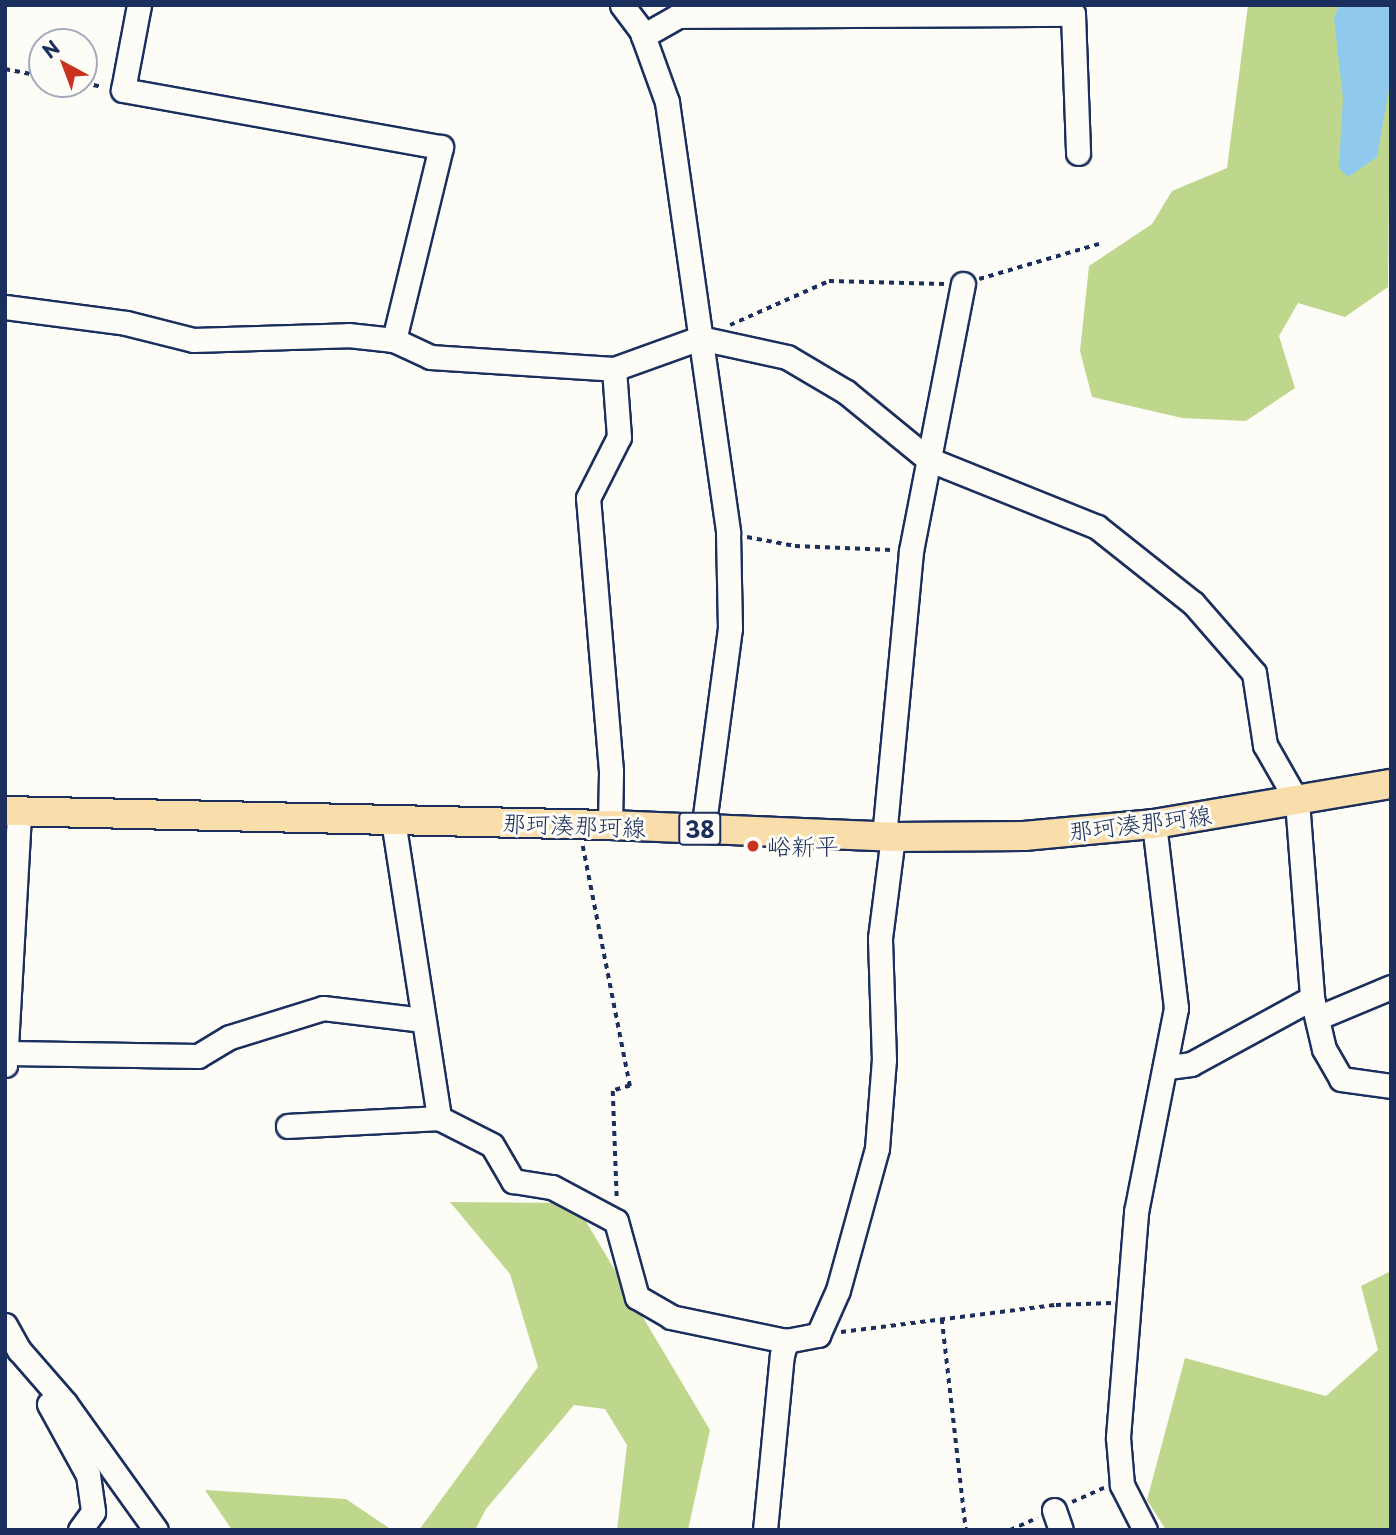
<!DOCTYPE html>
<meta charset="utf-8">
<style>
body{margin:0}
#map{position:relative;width:1396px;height:1535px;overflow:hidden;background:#fdfcf7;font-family:"Playpen Sans","Klee One",sans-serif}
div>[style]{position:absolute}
.green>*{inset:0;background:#bfd78d}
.water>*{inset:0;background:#8fc9ee}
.path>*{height:3.5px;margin-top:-1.75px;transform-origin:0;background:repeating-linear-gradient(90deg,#1b2f5e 0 5px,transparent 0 10px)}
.roads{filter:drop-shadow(2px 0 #1b2f5e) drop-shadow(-2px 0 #1b2f5e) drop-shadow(0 2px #1b2f5e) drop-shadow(0 -2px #1b2f5e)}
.minor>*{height:23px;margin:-11.5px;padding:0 11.5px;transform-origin:11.5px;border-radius:11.5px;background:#fdfcf7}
.major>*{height:28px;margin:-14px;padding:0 14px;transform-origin:14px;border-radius:14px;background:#f9deab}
.dots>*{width:19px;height:19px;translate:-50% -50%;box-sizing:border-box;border:4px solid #fdfcf7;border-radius:50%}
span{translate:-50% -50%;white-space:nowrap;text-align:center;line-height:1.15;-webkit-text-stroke:6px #fdfcf7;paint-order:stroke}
.shield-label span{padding:2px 5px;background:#fdfcf7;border:2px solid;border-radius:5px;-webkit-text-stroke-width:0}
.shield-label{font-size:23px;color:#1b2f5e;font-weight:700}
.street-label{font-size:24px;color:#1b2f5e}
.poi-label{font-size:24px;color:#1b2f5e}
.left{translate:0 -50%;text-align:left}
.frame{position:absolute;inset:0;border:7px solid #1b2f5e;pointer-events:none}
.north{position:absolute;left:28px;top:28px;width:70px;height:70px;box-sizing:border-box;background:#fdfcf7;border:2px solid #a3aaba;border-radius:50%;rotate:319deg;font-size:19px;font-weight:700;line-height:28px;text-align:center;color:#1b2f5e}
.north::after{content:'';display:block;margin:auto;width:24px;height:32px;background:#c8321e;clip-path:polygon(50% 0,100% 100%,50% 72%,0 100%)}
</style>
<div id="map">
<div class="green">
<div style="clip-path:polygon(1248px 5px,1391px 5px,1388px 287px,1345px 317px,1298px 303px,1279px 336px,1295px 388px,1246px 421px,1182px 418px,1092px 397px,1080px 351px,1089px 266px,1152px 224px,1172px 191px,1227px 168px)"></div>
<div style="clip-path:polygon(450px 1202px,575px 1203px,710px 1430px,688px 1530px,617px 1530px,627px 1445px,605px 1409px,574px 1405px,486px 1509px,475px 1530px,419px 1530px,538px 1367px,510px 1274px)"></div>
<div style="clip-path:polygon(1391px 1271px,1391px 1530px,1166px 1530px,1147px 1500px,1185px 1358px,1326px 1396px,1378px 1350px,1361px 1286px)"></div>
<div style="clip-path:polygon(205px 1490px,346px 1499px,392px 1530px,232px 1530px)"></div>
</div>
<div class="water">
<div style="clip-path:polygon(1339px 5px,1391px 5px,1391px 77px,1377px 157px,1348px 177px,1339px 168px,1343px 98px,1334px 18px)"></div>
</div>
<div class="path">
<div style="left:5px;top:69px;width:38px;rotate:11deg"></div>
<div style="left:84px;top:83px;width:19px;rotate:12deg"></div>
<div style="left:979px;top:279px;width:125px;rotate:-16.3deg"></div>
<div style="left:730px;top:325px;width:108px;rotate:-24deg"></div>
<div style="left:829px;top:281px;width:115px;rotate:1.5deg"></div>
<div style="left:747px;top:537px;width:49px;rotate:10.6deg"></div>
<div style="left:795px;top:546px;width:97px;rotate:2.4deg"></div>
<div style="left:583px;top:846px;width:245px;rotate:78.9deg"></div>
<div style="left:630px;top:1086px;width:18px;rotate:164deg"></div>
<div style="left:613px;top:1091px;width:108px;rotate:87.9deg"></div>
<div style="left:942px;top:1319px;width:212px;rotate:83.5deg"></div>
<div style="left:841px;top:1332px;width:217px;rotate:-7.2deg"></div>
<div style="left:1056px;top:1305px;width:55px;rotate:-2.1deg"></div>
<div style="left:1072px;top:1502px;width:35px;rotate:-24deg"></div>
<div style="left:1010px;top:1530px;width:30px;rotate:-24deg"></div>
</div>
<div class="roads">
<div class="minor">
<div style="left:139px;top:5px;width:86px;rotate:100.7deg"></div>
<div style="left:123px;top:90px;width:323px;rotate:10.2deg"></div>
<div style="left:441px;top:147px;width:199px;rotate:103.7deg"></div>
<div style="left:622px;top:5px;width:31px;rotate:53deg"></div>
<div style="left:641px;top:30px;width:77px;rotate:70.1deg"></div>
<div style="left:667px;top:102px;width:435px;rotate:81.9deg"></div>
<div style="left:728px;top:533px;width:95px;rotate:88.8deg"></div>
<div style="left:730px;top:628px;width:204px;rotate:97.6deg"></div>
<div style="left:643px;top:36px;width:40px;rotate:-29.7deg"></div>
<div style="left:678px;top:16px;width:395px;rotate:-0.3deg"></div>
<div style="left:1073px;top:14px;width:139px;rotate:87.9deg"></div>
<div style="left:5px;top:307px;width:122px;rotate:7.5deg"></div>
<div style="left:126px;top:323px;width:69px;rotate:14.2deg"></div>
<div style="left:193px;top:340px;width:155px;rotate:-1.8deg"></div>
<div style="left:348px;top:335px;width:46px;rotate:6.2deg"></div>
<div style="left:394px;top:340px;width:40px;rotate:25deg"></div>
<div style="left:430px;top:357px;width:184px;rotate:3.7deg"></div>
<div style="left:614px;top:369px;width:91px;rotate:-19.8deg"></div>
<div style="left:700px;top:338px;width:89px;rotate:12.3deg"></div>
<div style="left:787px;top:357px;width:69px;rotate:30.7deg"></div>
<div style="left:846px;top:392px;width:106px;rotate:39.3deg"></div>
<div style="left:928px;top:459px;width:182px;rotate:21.9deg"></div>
<div style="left:1097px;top:527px;width:122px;rotate:38.4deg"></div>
<div style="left:1193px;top:603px;width:93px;rotate:48.9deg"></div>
<div style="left:1254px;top:673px;width:73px;rotate:81.3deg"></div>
<div style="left:1265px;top:745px;width:64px;rotate:60.3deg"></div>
<div style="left:1297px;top:801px;width:198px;rotate:85.6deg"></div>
<div style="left:1312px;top:998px;width:52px;rotate:76.8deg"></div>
<div style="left:1324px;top:1049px;width:34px;rotate:60deg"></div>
<div style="left:1341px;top:1079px;width:50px;rotate:8deg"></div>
<div style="left:393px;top:820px;width:302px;rotate:81.2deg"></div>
<div style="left:439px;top:1118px;width:59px;rotate:27deg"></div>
<div style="left:492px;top:1145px;width:42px;rotate:59.7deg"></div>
<div style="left:513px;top:1181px;width:39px;rotate:9deg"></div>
<div style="left:552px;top:1187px;width:72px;rotate:28deg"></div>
<div style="left:616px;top:1221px;width:79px;rotate:74.6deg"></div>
<div style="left:637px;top:1297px;width:39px;rotate:30deg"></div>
<div style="left:671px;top:1317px;width:117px;rotate:11.8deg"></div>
<div style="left:610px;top:825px;width:54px;rotate:-88.9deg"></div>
<div style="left:611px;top:771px;width:274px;rotate:-94.8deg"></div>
<div style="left:588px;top:498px;width:68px;rotate:-63.1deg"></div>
<div style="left:619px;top:437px;width:68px;rotate:-94.2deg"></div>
<div style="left:884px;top:837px;width:287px;rotate:-84.6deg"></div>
<div style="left:911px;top:551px;width:272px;rotate:-79deg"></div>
<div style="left:1317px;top:1018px;width:80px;rotate:-22.7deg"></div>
<div style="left:8px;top:1053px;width:190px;rotate:0.9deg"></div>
<div style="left:198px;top:1056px;width:37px;rotate:-31deg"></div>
<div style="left:230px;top:1037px;width:97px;rotate:-17.3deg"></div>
<div style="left:323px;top:1008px;width:101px;rotate:6.8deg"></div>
<div style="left:5px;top:1065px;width:254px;rotate:-86.8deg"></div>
<div style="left:1168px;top:1067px;width:23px;rotate:-7deg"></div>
<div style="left:1191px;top:1064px;width:138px;rotate:-28.6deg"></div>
<div style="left:288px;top:1126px;width:151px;rotate:-3deg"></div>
<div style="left:5px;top:1325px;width:29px;rotate:61deg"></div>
<div style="left:19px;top:1350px;width:70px;rotate:49deg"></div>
<div style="left:65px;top:1403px;width:156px;rotate:54.4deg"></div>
<div style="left:49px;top:1404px;width:81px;rotate:61.2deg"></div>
<div style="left:88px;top:1475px;width:37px;rotate:82deg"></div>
<div style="left:93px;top:1512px;width:22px;rotate:126deg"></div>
<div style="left:1054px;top:1510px;width:21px;rotate:71deg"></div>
<div style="left:765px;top:1530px;width:176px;rotate:-84.5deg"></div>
<div style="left:782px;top:1355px;width:15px;rotate:-74deg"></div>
<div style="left:786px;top:1341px;width:33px;rotate:-11deg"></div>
<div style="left:818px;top:1335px;width:49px;rotate:-66deg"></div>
<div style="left:838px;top:1290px;width:147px;rotate:-74.6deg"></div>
<div style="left:877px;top:1148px;width:88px;rotate:-85.5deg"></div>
<div style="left:884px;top:1060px;width:122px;rotate:-91.9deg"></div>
<div style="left:880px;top:938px;width:102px;rotate:-82.7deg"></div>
<div style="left:1145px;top:1530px;width:51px;rotate:-117.1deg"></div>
<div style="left:1122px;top:1485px;width:48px;rotate:-94.8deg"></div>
<div style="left:1118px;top:1437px;width:226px;rotate:-85.4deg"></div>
<div style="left:1136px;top:1212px;width:208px;rotate:-78.9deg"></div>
<div style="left:1176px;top:1008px;width:185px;rotate:-96.8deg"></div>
</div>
<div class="major">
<div style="left:5px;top:811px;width:605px;rotate:1.33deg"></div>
<div style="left:610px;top:825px;width:283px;rotate:2.4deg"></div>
<div style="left:893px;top:837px;width:131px;rotate:-0.4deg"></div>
<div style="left:1024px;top:836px;width:131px;rotate:-5.3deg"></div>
<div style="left:1154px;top:824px;width:240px;rotate:-9.6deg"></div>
</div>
</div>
<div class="dots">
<div style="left:753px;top:846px;background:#c8321e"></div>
</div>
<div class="shield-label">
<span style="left:700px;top:829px">38</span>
</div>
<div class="street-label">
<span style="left:1140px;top:823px;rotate:-7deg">那珂湊那珂線</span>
<span style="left:574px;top:825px;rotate:2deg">那珂湊那珂線</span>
</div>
<div class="poi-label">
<span class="left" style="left:767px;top:846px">峪新平</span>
</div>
<div class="frame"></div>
<div class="north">N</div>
</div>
